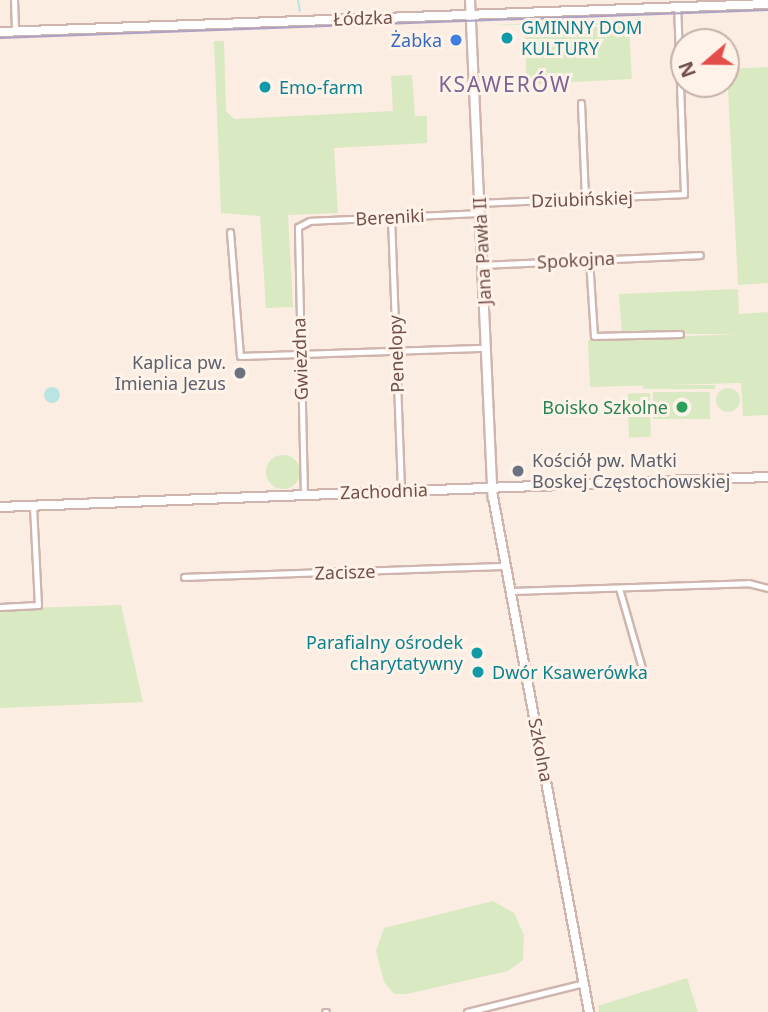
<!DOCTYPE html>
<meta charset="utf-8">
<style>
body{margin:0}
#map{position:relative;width:768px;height:1012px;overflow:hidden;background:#fcede3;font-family:"Noto Sans",sans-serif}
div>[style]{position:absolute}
.green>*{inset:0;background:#d9e9c2;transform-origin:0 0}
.round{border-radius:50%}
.water>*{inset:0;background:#b8e5e2}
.stream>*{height:2px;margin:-1px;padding:0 1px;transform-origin:1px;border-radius:1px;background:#b8e5e2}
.roads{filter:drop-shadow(2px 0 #cfb5ad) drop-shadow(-2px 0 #cfb5ad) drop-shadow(0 2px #cfb5ad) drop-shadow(0 -2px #cfb5ad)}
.street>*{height:5px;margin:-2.5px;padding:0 2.5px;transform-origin:2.5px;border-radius:2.5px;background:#fff}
.secondary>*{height:8px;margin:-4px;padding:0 4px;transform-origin:4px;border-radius:4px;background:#fff}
.tram>*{height:2px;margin:-1px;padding:0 1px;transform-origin:1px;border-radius:1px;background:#aea2c4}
.dots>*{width:19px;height:19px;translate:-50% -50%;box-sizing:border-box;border:4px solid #fff2e9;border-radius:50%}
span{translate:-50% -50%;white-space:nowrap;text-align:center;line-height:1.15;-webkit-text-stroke:6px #fff2e9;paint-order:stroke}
.street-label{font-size:18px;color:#73504a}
.culture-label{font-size:18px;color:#0d838f}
.left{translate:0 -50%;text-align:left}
.right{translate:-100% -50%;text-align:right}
.shop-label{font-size:18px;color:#366cbe}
.worship-label{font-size:18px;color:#5b616d}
.leisure-label{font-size:18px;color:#27864d}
.quarter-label{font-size:21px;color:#7c6596;letter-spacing:2px}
.north{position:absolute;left:670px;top:28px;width:70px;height:70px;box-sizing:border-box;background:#fff2e9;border:2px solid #c7b1a9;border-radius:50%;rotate:250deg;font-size:19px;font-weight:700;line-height:28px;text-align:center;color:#73504a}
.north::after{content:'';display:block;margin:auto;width:24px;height:32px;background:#e34e4b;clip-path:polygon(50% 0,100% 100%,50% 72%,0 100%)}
</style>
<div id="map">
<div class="green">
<div style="clip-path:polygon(601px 14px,537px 21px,490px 18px)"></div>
<div style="clip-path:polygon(601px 21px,599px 25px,491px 25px)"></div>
<div style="left:629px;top:25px;width:54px;height:105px;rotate:87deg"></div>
<div style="clip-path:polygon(214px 41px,224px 41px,226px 111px,234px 119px,393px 111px,391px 76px,412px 75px,415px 116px,427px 116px,427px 143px,334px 148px,338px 213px,288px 215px,293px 307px,266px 308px,260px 216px,221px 213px)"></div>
<div style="clip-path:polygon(768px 67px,768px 283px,738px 285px,727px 69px)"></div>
<div style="clip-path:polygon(738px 289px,739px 314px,768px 312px,768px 415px,743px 416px,741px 383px,590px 387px,588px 340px,740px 334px,622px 334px,619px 294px)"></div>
<div style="left:715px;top:385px;width:4px;height:72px;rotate:90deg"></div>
<div class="round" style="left:716px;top:388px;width:24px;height:24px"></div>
<div style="left:710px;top:392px;width:27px;height:57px;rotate:90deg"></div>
<div style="left:650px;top:393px;width:44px;height:22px;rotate:89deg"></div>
<div class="round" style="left:266px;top:455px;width:34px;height:34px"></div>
<div style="clip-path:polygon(121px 605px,143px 702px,0 708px,0 609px)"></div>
<div style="clip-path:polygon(493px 901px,514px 913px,524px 935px,523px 960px,508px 971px,407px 994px,394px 994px,384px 982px,376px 951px,384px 928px)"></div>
<div style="clip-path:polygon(687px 978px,698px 1012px,599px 1012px,598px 1006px)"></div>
</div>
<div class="water">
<div class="round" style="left:44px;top:387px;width:16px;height:16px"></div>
</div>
<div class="stream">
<div style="left:298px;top:0;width:11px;rotate:80deg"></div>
</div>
<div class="roads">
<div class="street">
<div style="left:14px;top:0;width:32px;rotate:88deg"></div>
<div style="left:581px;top:103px;width:96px;rotate:87.6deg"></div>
<div style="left:480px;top:203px;width:204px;rotate:-2.5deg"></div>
<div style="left:684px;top:194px;width:187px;rotate:-92.1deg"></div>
<div style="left:391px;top:217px;width:274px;rotate:87.9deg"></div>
<div style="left:230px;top:232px;width:124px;rotate:85.4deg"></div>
<div style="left:240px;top:356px;width:246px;rotate:-1.9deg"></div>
<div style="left:589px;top:259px;width:77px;rotate:86.3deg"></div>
<div style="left:594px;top:336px;width:86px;rotate:-1.3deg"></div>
<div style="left:483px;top:265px;width:217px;rotate:-2.6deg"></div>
<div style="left:304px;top:494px;width:267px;rotate:-91.3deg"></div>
<div style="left:298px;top:227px;width:13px;rotate:-27deg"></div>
<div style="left:310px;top:221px;width:170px;rotate:-2.7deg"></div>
<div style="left:184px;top:577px;width:322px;rotate:-2deg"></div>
<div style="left:619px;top:588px;width:83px;rotate:74deg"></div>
<div style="left:511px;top:591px;width:237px;rotate:-1.9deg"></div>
<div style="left:748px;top:583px;width:21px;rotate:14deg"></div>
<div style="left:0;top:607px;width:38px;rotate:-3deg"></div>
<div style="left:38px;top:605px;width:99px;rotate:-92.9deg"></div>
<div style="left:325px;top:1012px;width:1px"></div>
<div style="left:467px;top:1012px;width:121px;rotate:-13.9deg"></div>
</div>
<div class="secondary">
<div style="left:470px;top:0;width:498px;rotate:87.4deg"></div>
<div style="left:493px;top:497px;width:524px;rotate:79.44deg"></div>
<div style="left:0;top:32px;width:769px;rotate:-2.09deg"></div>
<div style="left:0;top:507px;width:769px;rotate:-2.24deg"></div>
</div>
</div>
<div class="tram">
<div style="left:0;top:38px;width:769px;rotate:-2.09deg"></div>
</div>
<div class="dots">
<div style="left:507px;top:38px;background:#0f9aa8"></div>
<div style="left:456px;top:40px;background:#3f7fe0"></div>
<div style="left:265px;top:87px;background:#0f9aa8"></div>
<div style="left:240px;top:373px;background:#6b7280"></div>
<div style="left:682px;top:407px;background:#2e9e5b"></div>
<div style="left:518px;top:471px;background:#6b7280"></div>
<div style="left:477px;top:653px;background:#0f9aa8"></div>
<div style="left:478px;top:672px;background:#0f9aa8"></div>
</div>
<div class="street-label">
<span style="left:363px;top:18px;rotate:-2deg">Łódzka</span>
<span style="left:582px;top:199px;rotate:-2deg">Dziubińskiej</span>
<span style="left:390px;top:217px;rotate:-3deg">Bereniki</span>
<span style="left:482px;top:251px;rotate:-93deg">Jana Pawła II</span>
<span style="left:576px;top:260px;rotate:-3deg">Spokojna</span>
<span style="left:396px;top:354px;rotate:-92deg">Penelopy</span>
<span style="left:300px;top:359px;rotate:-92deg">Gwiezdna</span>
<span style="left:384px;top:491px;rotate:-2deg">Zachodnia</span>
<span style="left:345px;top:572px;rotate:-2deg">Zacisze</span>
<span style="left:541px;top:750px;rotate:79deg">Szkolna</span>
</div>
<div class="culture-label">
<span class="left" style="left:521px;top:38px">GMINNY DOM<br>KULTURY</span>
<span class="left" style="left:279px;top:87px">Emo-farm</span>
<span class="right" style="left:463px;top:653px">Parafialny ośrodek<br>charytatywny</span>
<span class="left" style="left:492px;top:672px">Dwór Ksawerówka</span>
</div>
<div class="shop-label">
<span class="right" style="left:442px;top:40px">Żabka</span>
</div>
<div class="worship-label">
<span class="right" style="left:226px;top:373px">Kaplica pw.<br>Imienia Jezus</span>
<span class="left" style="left:532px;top:471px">Kościół pw. Matki<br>Boskej Częstochowskiej</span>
</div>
<div class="leisure-label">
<span class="right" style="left:668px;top:407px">Boisko Szkolne</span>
</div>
<div class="quarter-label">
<span style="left:505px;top:84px">KSAWERÓW</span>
</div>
<div class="north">N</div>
</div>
